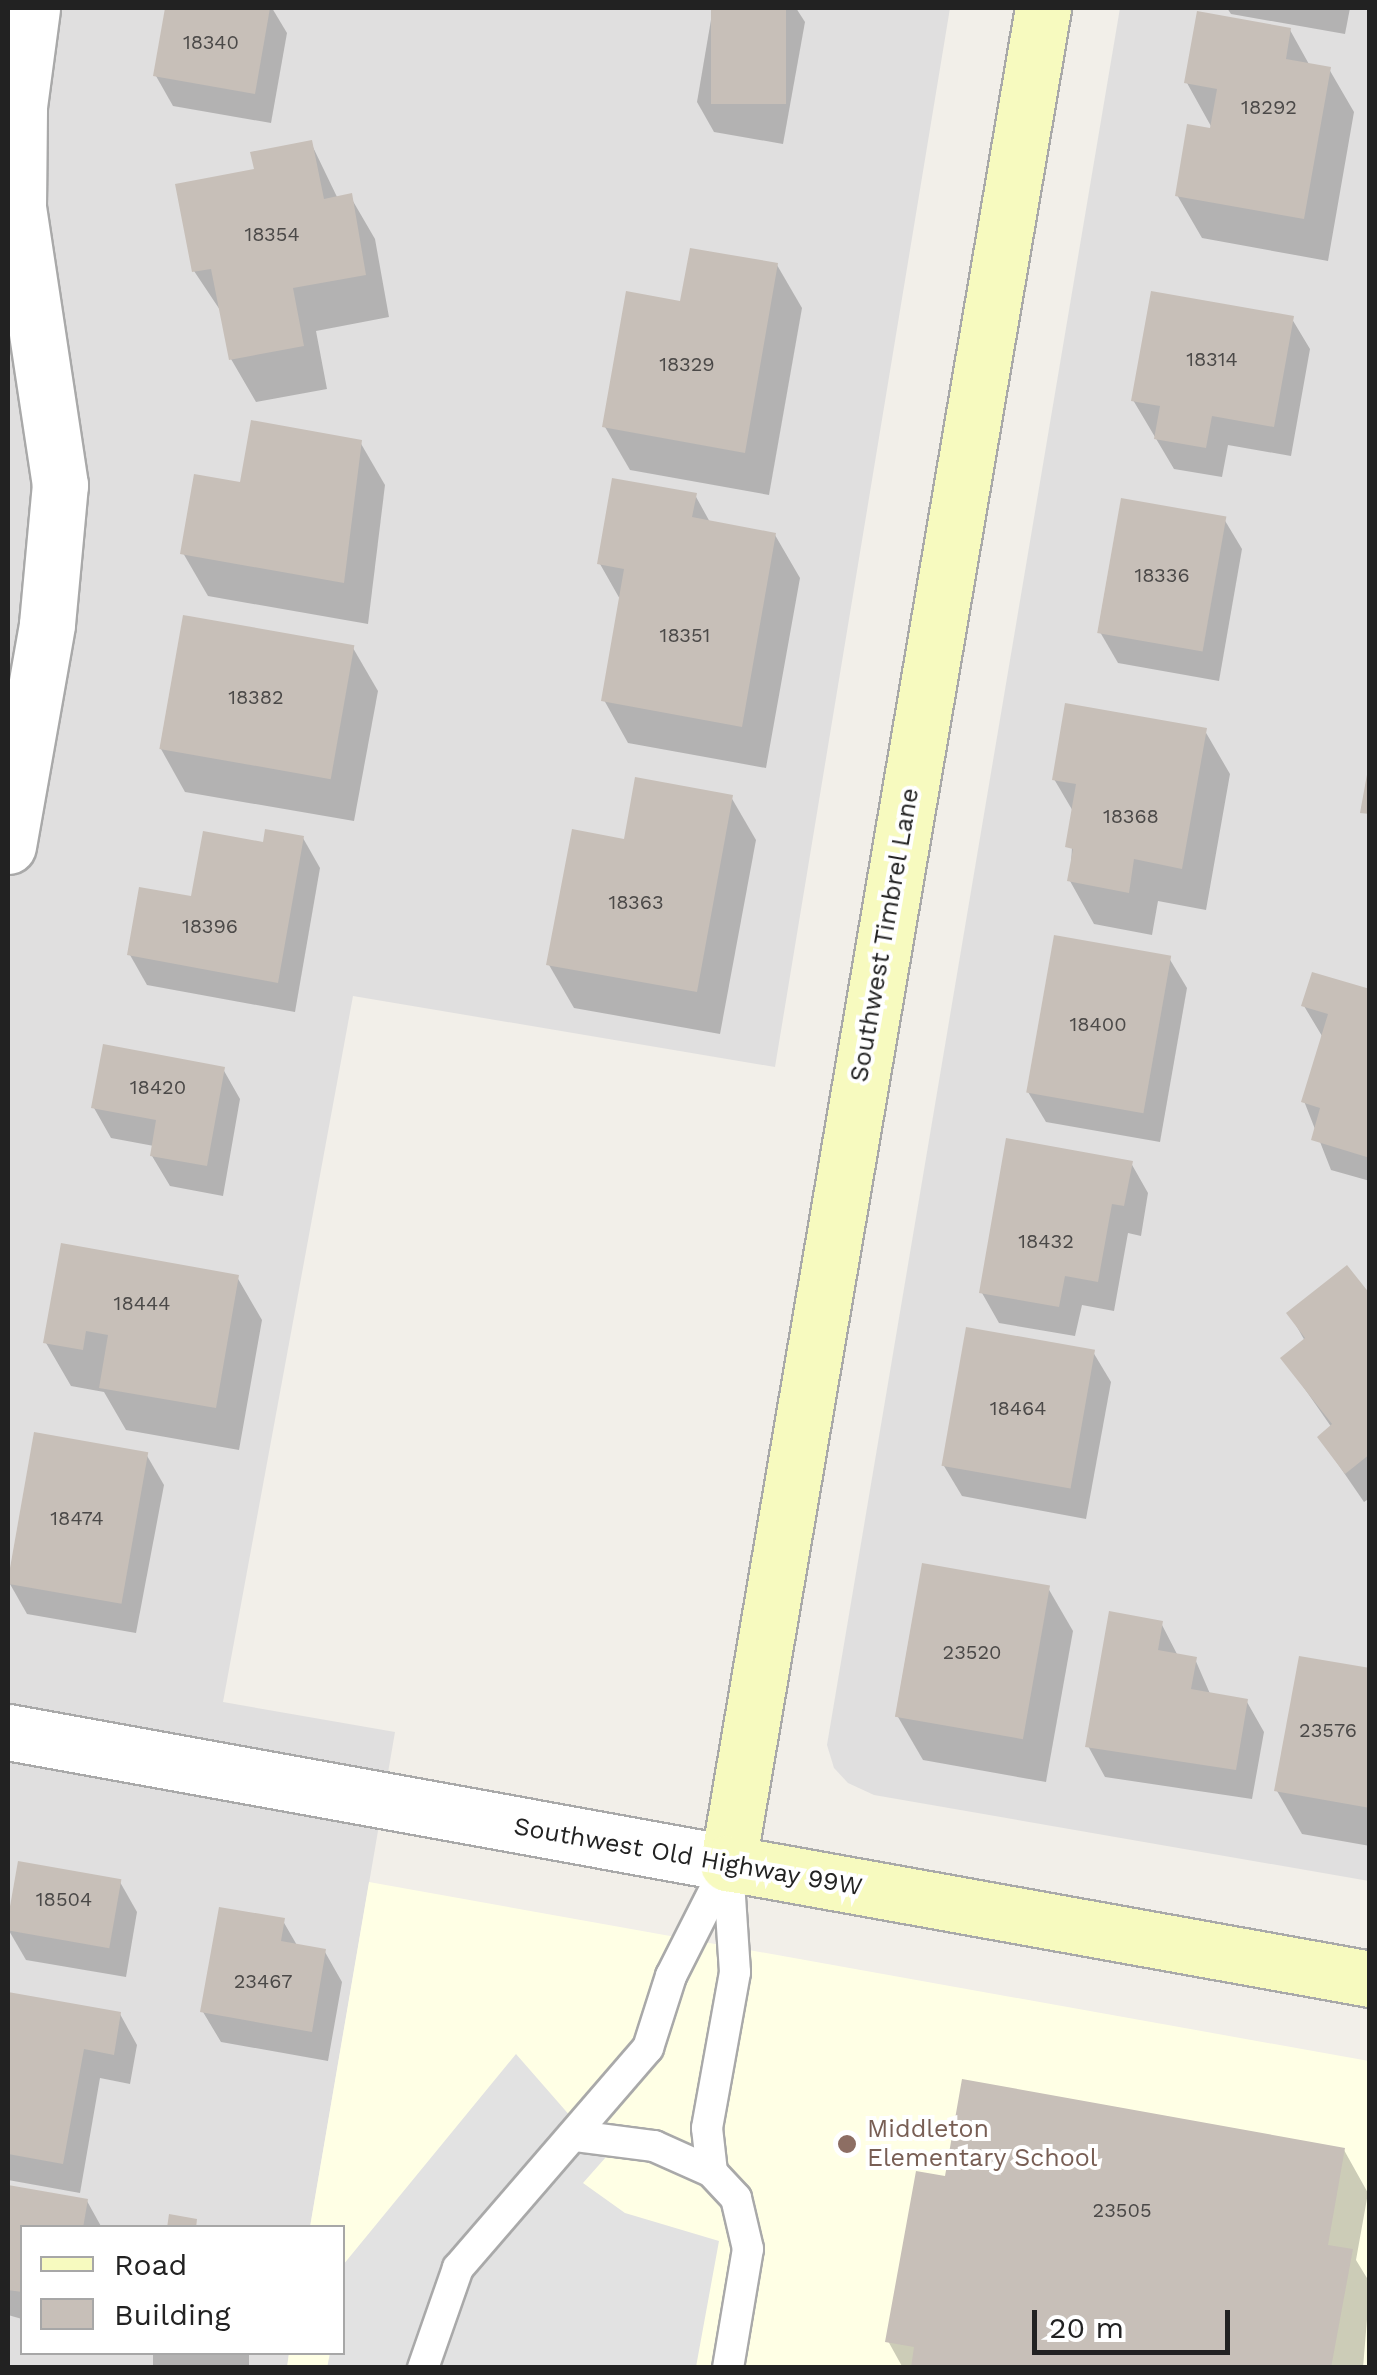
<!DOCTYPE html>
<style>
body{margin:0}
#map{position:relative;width:1377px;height:2375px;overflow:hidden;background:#f2efe9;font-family:"Work Sans",sans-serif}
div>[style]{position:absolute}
.residential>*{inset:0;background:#e0dfdf}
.education>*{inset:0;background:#ffffe5}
.parking>*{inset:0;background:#e2e2e2}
.shadow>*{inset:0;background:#0003;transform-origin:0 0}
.building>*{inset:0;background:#c7bfb8;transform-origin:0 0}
.roads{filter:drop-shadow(2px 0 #a9a9a9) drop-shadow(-2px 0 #a9a9a9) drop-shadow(0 2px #a9a9a9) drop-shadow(0 -2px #a9a9a9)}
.lane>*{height:30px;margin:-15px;padding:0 15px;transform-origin:15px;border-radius:15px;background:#fff}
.street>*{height:55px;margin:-27.5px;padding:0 27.5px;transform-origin:27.5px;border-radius:27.5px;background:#fff}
.secondary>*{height:55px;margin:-27.5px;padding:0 27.5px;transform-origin:27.5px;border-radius:27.5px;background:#f7fabf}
.dots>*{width:28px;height:28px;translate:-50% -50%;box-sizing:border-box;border:5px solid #fff;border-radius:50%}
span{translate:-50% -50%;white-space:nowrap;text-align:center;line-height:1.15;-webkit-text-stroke:8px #fff;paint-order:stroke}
.number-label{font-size:20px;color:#4b4948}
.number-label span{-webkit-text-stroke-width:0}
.street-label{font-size:25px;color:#222}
.education-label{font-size:25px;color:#785e54}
.left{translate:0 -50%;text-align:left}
.frame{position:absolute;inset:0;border:10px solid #222;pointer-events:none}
.legend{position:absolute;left:20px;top:2225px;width:325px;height:130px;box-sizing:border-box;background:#fff;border:2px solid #a7a7a7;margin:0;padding:12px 18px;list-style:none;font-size:30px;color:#222}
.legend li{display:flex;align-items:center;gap:20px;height:50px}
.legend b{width:50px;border:2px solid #a7a7a7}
.scale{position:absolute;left:1032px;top:2310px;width:198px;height:45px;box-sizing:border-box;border:5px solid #222;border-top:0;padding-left:12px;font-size:30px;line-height:35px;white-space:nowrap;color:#222;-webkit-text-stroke:8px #fff;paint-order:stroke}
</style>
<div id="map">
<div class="residential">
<div style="clip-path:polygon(8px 8px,950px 8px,775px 1067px,353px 996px,223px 1702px,395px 1732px,310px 2227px,22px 2228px,22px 2352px,289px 2353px,287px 2367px,8px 2368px)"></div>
<div style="clip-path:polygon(1120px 8px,1369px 8px,1369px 1881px,874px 1795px,848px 1783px,834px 1768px,827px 1745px)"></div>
</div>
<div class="education">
<div style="clip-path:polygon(369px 1882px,1369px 2061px,1369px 2367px,287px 2368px,289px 2353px,342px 2352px,342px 2228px,310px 2227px)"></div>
</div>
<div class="parking">
<div style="clip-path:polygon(516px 2054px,606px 2157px,583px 2183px,625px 2213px,719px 2241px,696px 2367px,327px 2368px,330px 2353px,342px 2352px,343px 2265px)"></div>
</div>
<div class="shadow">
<div style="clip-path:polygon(168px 8px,272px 8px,287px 33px,271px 123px,173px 106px,156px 76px)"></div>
<div style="clip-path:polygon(713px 8px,796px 8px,805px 22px,783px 144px,714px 132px,697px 102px)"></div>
<div style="clip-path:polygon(1227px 8px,1350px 8px,1345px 34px,1231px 14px)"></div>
<div style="clip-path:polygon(1290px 30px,1310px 66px,1329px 69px,1354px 112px,1328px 261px,1202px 238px,1177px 195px,1212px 128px,1187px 83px)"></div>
<div style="clip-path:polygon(311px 143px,338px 199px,350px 196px,375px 239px,389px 317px,316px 331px,327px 389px,256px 402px,231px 359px,222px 313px,194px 271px,256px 171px)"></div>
<div style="clip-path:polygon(777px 265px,802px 308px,769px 495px,630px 470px,605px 427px,682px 304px)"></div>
<div style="clip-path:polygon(1292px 319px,1310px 349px,1291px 456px,1228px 445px,1222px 477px,1174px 469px,1133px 400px)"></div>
<div style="clip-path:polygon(360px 442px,385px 485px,368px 624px,208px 596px,183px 553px,242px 485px)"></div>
<div style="clip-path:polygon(695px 495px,711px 524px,775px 535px,800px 578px,766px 768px,628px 743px,604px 700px,621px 601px,600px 564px)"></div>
<div style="clip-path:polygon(1224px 519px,1242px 549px,1219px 681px,1118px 663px,1100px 632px)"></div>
<div style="clip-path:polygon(353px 648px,378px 691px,354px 821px,185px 792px,161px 749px)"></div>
<div style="clip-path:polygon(1205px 731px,1230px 774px,1206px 910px,1158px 901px,1152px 935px,1094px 924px,1070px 881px,1074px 813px,1054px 779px)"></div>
<div style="clip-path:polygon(731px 797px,756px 840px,720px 1034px,574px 1008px,549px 965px,626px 842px)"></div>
<div style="clip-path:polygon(303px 838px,320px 868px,295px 1012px,147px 985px,130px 955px,193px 899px)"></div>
<div style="clip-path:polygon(1169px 958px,1187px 988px,1160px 1142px,1046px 1122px,1028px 1092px)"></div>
<div style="clip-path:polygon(1370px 992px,1370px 1181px,1331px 1170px,1304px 1101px,1322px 1036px,1304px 1006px)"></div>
<div style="clip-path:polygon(223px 1069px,240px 1099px,223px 1196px,170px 1186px,152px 1156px,154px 1146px,111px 1138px,94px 1108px)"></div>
<div style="clip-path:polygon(1131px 1163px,1148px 1193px,1141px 1236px,1128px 1233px,1114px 1311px,1082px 1305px,1075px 1336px,999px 1323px,982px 1293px)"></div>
<div style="clip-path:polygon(237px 1277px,262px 1320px,239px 1450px,126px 1430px,104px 1392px,71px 1386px,46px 1343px)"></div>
<div style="clip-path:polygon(1370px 1298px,1370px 1498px,1364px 1502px,1320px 1438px,1332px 1428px,1284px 1359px,1305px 1341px,1289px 1313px)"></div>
<div style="clip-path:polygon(1093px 1352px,1111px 1382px,1086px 1519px,962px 1496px,944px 1466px)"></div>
<div style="clip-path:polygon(146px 1454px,164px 1485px,136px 1633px,27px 1614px,10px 1584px)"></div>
<div style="clip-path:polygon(1048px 1588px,1073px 1631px,1046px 1782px,923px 1760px,898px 1717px)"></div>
<div style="clip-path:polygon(1161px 1623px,1178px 1656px,1195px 1659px,1211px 1696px,1247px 1702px,1264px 1732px,1252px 1799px,1105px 1777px,1088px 1746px)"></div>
<div style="clip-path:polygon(1370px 1671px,1370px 1846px,1302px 1834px,1277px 1791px)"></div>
<div style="clip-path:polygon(20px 1864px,120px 1882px,137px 1912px,126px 1977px,26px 1960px,8px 1929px)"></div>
<div style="clip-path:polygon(283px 1921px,298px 1947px,325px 1952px,342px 1982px,328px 2061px,221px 2042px,203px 2012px)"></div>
<div style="clip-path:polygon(10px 1995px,120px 2014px,137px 2045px,130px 2084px,100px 2078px,80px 2193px,8px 2180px)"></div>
<div style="clip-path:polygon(1344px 2150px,1368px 2193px,1356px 2260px,1370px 2283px,1363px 2368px,903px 2368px,888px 2341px,947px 2179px)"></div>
<div style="clip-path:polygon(8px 2187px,87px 2201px,102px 2228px,22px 2228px,22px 2319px,8px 2315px)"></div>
<div style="left:153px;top:2352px;width:96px;height:18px"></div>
</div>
<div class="building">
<div style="clip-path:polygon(165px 8px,270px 8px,255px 94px,153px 76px)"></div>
<div style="left:711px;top:8px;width:75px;height:96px"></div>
<div style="clip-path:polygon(1197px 11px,1291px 28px,1286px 59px,1331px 67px,1304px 219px,1175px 196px,1187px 124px,1210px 128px,1217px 89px,1184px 83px)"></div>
<div style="clip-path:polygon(312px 140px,324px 199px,352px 193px,366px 275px,293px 288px,304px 346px,229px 360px,211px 269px,192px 272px,175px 184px,254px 169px,250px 152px)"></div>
<div style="clip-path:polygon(690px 248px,778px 263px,745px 453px,602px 427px,626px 291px,680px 301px)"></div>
<div style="clip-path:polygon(1151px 291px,1294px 316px,1274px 427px,1212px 416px,1206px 448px,1154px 439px,1160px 406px,1131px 401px)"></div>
<div style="clip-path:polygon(251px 420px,362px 440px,344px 583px,180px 554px,194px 474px,240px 482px)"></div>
<div style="clip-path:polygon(612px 478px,697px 493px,692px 517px,776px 533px,742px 727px,601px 701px,624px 569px,597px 564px)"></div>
<div style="left:1121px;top:498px;width:107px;height:137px;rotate:10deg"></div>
<div style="left:183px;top:615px;width:174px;height:136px;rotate:10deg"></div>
<div style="clip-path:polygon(1065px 703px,1207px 728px,1182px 869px,1134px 859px,1129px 893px,1067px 881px,1073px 849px,1065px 847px,1076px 784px,1052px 780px)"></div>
<div style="clip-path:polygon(1368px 769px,1370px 770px,1370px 814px,1360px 813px)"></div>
<div style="clip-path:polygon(635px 777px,733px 795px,697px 992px,546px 965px,572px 829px,624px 839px)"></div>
<div style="clip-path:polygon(265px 829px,304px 836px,278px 983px,127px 955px,139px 887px,191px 896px,203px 831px,263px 842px)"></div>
<div style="left:1054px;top:935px;width:119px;height:160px;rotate:10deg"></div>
<div style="clip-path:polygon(1312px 972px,1370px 989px,1370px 1158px,1311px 1140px,1320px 1108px,1301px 1102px,1328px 1014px,1301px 1006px)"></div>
<div style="clip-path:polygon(103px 1044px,225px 1067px,207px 1166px,150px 1156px,156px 1120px,91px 1108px)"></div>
<div style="clip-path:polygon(1006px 1138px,1133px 1161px,1124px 1206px,1112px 1204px,1098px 1282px,1065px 1276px,1059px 1307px,979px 1293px)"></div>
<div style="clip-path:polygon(61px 1243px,239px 1275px,216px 1408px,99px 1388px,108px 1335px,86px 1331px,83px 1350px,43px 1343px)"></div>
<div style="clip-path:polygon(1347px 1265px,1370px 1294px,1370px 1454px,1345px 1474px,1317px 1437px,1332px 1424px,1280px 1358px,1305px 1338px,1286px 1313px)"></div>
<div style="left:966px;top:1327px;width:131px;height:141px;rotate:10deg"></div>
<div style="left:34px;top:1432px;width:116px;height:154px;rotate:10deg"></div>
<div style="left:922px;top:1563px;width:130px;height:156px;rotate:10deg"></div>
<div style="clip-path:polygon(1109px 1611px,1163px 1621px,1158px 1650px,1197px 1657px,1191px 1689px,1248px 1699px,1236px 1770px,1085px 1747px)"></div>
<div style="clip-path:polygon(1299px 1656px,1370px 1668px,1370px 1808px,1274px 1791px)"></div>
<div style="left:18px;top:1861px;width:105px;height:70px;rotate:10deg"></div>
<div style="clip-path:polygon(219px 1907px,285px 1918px,281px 1941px,326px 1949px,312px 2032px,200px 2012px)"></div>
<div style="clip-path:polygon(8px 1992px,121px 2012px,114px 2055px,84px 2049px,63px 2164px,8px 2154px)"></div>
<div style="clip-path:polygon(962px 2079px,1345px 2148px,1328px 2245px,1353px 2249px,1331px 2368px,911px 2368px,914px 2347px,885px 2342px,916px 2171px,945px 2176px)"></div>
<div style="clip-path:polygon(8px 2185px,88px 2199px,83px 2228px,22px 2228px,22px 2292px,8px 2290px)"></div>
<div style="clip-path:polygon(169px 2214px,197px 2219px,196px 2228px,167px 2228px)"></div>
</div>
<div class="roads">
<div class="lane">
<div style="left:576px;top:2136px;width:79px;rotate:7.3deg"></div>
<div style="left:654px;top:2146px;width:64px;rotate:24.1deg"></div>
<div style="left:423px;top:2368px;width:106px;rotate:-70.7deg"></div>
<div style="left:458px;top:2268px;width:291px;rotate:-49.2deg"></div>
<div style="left:648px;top:2048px;width:76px;rotate:-72.3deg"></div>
<div style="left:671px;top:1976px;width:127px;rotate:-63.2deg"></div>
<div style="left:728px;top:2368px;width:121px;rotate:-80.5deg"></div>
<div style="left:748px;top:2249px;width:52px;rotate:-103.2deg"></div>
<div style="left:736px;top:2198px;width:35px;rotate:-133deg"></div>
<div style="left:712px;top:2172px;width:44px;rotate:-96.5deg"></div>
<div style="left:707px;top:2128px;width:158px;rotate:-79.8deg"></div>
<div style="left:735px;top:1972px;width:106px;rotate:-93.8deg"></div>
</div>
<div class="street">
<div style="left:8px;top:846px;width:225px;rotate:-80deg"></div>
<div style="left:47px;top:624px;width:140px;rotate:-84.7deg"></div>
<div style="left:60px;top:485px;width:282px;rotate:-98.6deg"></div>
<div style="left:18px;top:206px;width:100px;rotate:-89.4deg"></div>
<div style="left:19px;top:106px;width:99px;rotate:-82.4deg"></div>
<div style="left:8px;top:1732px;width:732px;rotate:10.31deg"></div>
</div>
<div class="secondary">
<div style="left:1043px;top:8px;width:1882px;rotate:99.64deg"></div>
<div style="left:728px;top:1863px;width:652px;rotate:10.24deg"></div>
</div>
</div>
<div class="dots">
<div style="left:847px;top:2144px;background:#8d6e63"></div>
</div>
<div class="number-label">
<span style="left:211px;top:42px">18340</span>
<span style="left:1269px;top:107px">18292</span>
<span style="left:272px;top:234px">18354</span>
<span style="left:1212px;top:359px">18314</span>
<span style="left:687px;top:364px">18329</span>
<span style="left:1162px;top:575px">18336</span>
<span style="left:685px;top:635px">18351</span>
<span style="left:256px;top:697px">18382</span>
<span style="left:1131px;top:816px">18368</span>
<span style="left:636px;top:902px">18363</span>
<span style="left:210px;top:926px">18396</span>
<span style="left:1098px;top:1024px">18400</span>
<span style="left:158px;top:1087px">18420</span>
<span style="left:1046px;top:1241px">18432</span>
<span style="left:142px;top:1303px">18444</span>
<span style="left:1018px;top:1408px">18464</span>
<span style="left:77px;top:1518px">18474</span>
<span style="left:972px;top:1652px">23520</span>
<span style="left:1328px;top:1730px">23576</span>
<span style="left:64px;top:1899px">18504</span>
<span style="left:263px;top:1981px">23467</span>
<span style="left:1122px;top:2210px">23505</span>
</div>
<div class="street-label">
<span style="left:885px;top:935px;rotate:-80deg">Southwest Timbrel Lane</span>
<span style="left:688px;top:1857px;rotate:10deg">Southwest Old Highway 99W</span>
</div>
<div class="education-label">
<span class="left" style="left:867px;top:2144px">Middleton<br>Elementary School</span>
</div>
<div class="frame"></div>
<ul class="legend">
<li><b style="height:12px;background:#f7fabf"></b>Road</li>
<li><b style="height:28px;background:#c7bfb8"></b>Building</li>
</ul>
<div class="scale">20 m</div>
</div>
